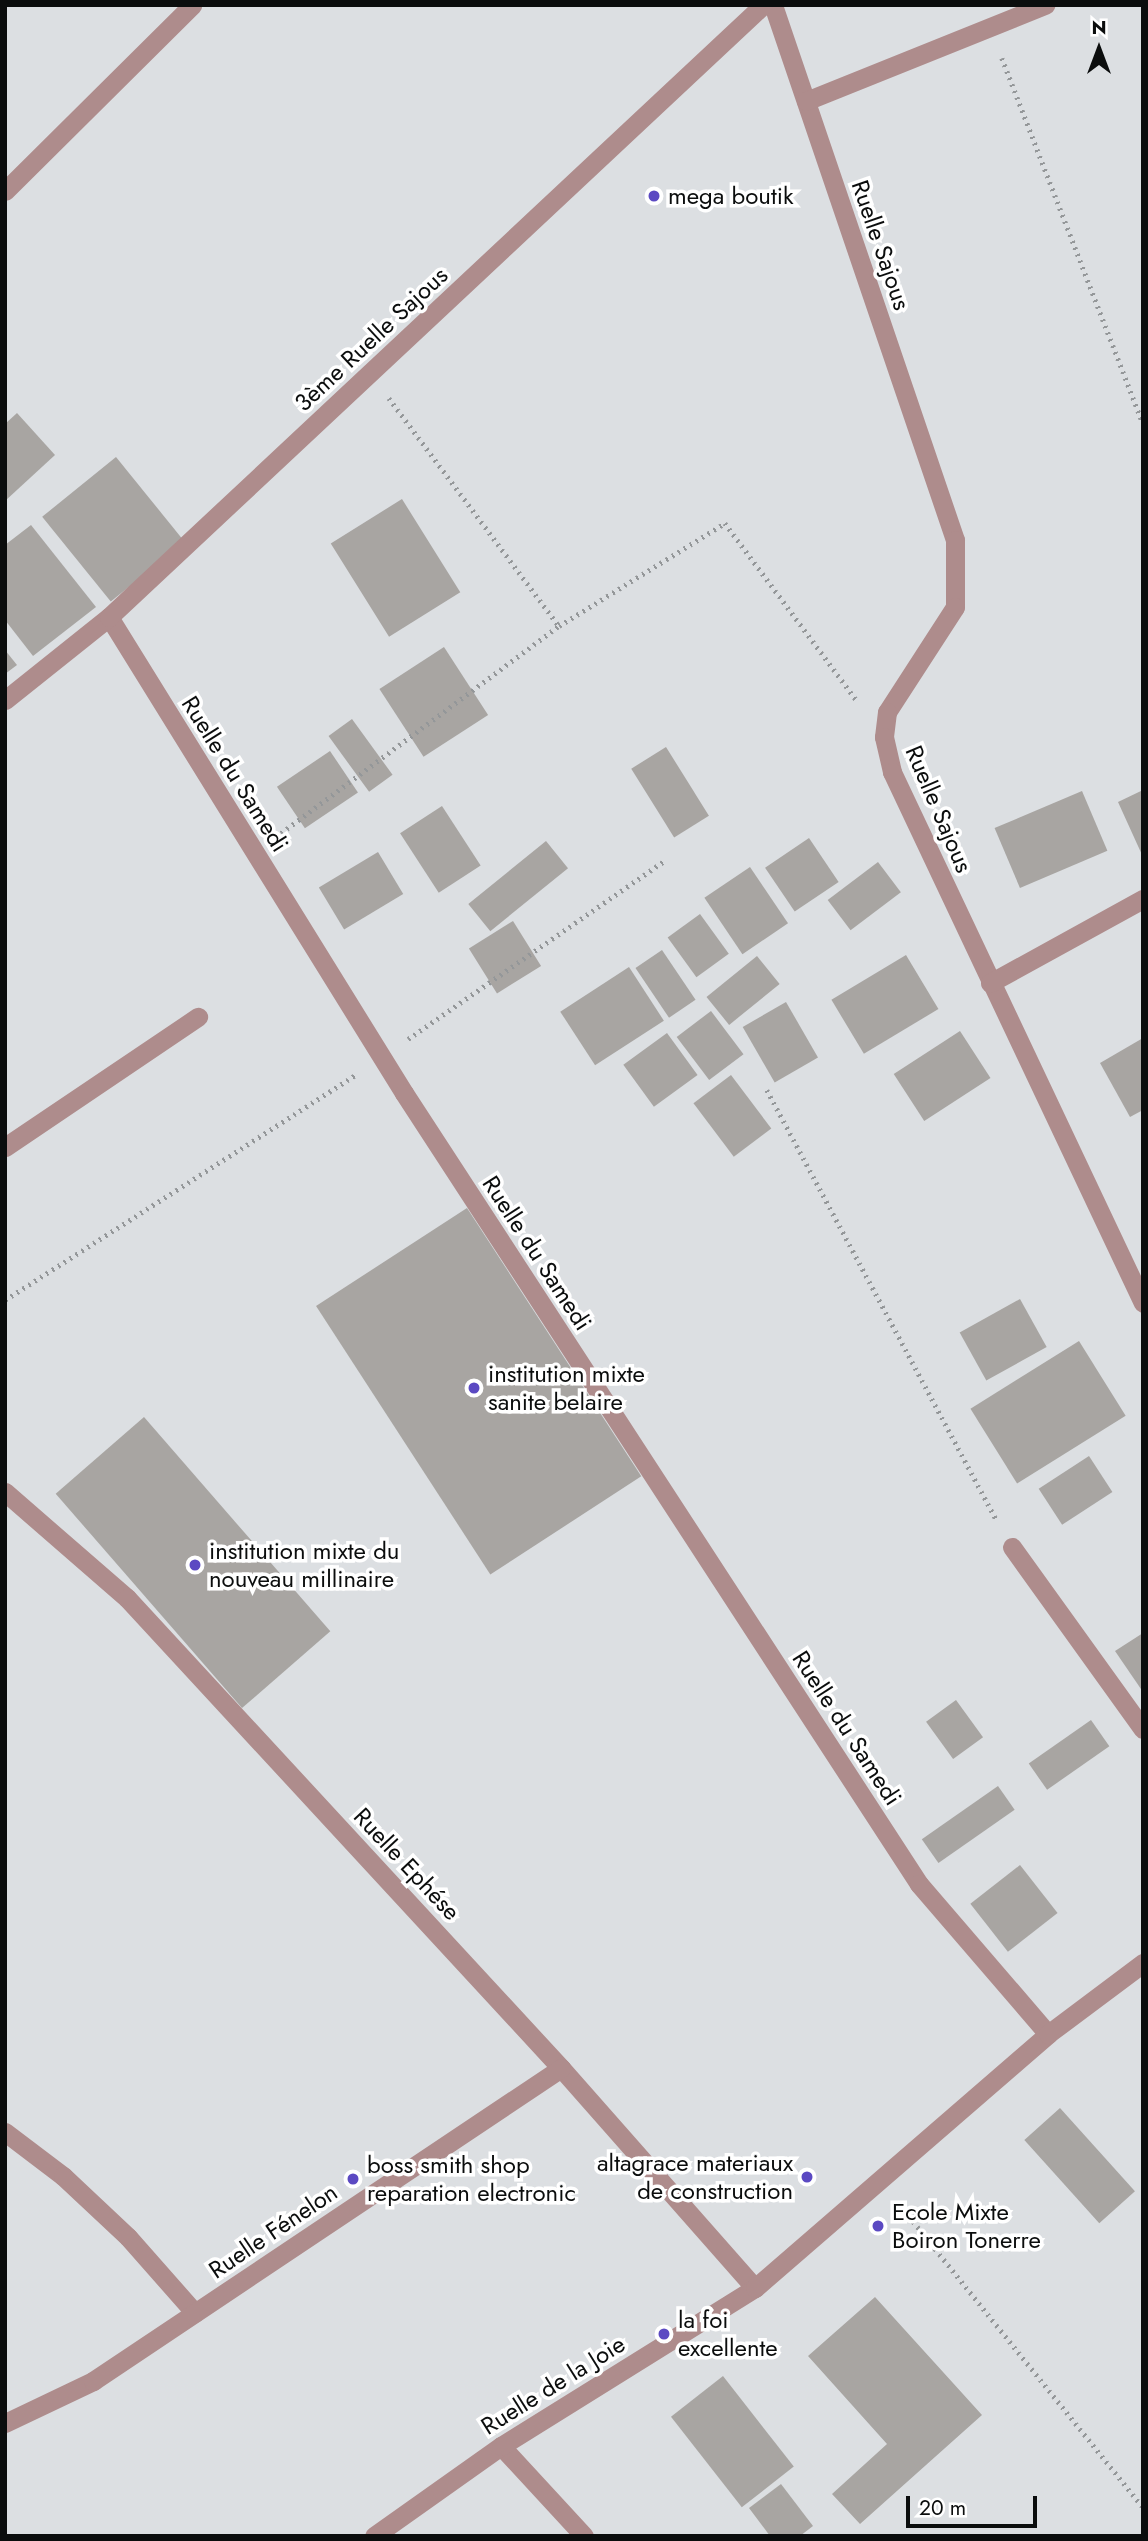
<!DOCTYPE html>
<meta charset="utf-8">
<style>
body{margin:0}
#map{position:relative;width:1148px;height:2541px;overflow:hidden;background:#dcdfe2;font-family:Jost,sans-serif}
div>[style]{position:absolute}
.building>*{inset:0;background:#a8a5a2;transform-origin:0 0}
.path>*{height:4.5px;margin-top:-2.25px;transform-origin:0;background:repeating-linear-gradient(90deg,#949799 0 2px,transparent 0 7px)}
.minor>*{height:19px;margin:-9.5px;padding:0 9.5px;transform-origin:9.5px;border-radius:9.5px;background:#ae8c8c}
.dots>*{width:19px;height:19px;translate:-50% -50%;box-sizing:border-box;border:4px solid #fff;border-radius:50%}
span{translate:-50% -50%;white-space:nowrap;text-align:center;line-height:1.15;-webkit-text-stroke:7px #fff;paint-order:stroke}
.poi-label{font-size:24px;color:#0b0d0d}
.left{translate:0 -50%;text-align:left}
.right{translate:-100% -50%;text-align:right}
.street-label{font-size:24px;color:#0b0d0d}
.frame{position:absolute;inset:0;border:7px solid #0b0d0d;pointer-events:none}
.north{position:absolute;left:1064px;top:14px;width:70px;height:70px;-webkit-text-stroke:5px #fff;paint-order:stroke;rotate:0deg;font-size:19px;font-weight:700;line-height:28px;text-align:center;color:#0b0d0d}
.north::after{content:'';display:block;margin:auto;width:24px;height:32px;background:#0b0d0d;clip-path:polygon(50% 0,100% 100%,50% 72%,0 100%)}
.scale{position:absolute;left:906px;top:2496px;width:131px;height:32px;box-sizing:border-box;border:4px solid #0b0d0d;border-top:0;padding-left:9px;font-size:21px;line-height:24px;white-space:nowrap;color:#0b0d0d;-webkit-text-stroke:5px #fff;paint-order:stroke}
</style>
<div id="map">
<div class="building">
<div style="clip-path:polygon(17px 413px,55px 455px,5px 501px,5px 424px)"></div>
<div style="left:116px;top:457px;width:109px;height:95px;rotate:51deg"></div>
<div style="left:402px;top:499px;width:110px;height:84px;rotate:58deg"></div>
<div style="clip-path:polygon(31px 525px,96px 607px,33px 656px,5px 620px,5px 545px)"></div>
<div style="left:444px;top:647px;width:81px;height:77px;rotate:57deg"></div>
<div style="clip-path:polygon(5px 650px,17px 665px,5px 674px)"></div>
<div style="left:352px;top:719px;width:69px;height:29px;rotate:54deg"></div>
<div style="left:666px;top:747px;width:81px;height:41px;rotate:58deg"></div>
<div style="left:330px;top:751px;width:50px;height:64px;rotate:56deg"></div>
<div style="clip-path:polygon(1143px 790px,1143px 857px,1118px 802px)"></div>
<div style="left:1082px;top:791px;width:65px;height:95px;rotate:67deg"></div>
<div style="left:442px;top:806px;width:71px;height:50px;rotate:57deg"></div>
<div style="left:809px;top:838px;width:53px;height:53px;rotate:56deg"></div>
<div style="left:546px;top:841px;width:35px;height:100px;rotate:51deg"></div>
<div style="left:378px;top:852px;width:49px;height:69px;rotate:59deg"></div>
<div style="left:878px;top:862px;width:38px;height:63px;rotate:53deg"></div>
<div style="left:750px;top:867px;width:68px;height:55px;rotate:56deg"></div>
<div style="left:700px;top:914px;width:49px;height:40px;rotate:54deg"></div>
<div style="left:513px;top:921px;width:53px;height:52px;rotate:58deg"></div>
<div style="left:662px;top:950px;width:60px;height:32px;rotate:56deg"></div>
<div style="left:906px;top:955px;width:63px;height:87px;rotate:59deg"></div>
<div style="left:757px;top:956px;width:36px;height:65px;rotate:51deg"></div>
<div style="left:629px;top:967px;width:64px;height:82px;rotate:57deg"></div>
<div style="left:786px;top:1002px;width:64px;height:50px;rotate:60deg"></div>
<div style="left:711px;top:1011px;width:54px;height:43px;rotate:53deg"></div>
<div style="left:960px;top:1031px;width:56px;height:79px;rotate:57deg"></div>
<div style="left:667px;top:1033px;width:52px;height:54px;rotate:54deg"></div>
<div style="clip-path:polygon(1143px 1038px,1143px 1110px,1130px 1117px,1100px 1063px)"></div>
<div style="left:731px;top:1075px;width:67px;height:47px;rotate:53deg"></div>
<div style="left:467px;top:1208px;width:320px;height:180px;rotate:57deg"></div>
<div style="left:1020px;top:1299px;width:55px;height:69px;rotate:61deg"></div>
<div style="left:1079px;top:1341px;width:88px;height:128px;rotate:58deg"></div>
<div style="left:144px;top:1417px;width:284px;height:117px;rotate:49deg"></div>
<div style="left:1089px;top:1456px;width:43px;height:60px;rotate:57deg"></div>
<div style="clip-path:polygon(1143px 1633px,1143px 1692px,1115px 1651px)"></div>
<div style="left:956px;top:1700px;width:46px;height:37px;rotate:54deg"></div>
<div style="left:1091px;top:1720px;width:32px;height:76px;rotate:55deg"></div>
<div style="left:998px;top:1786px;width:29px;height:93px;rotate:55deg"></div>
<div style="left:1020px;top:1865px;width:61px;height:63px;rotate:52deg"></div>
<div style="left:1060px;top:2108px;width:112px;height:48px;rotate:48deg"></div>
<div style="clip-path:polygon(875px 2297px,982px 2415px,860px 2524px,832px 2494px,887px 2444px,808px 2356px)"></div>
<div style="left:723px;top:2376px;width:115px;height:66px;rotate:52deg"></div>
<div style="clip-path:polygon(781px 2484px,813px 2526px,800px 2536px,770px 2536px,749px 2508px)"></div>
</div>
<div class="path">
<div style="left:1002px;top:58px;width:391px;rotate:68.9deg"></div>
<div style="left:389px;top:398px;width:284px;rotate:53.3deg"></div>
<div style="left:559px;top:626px;width:195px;rotate:-31.8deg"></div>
<div style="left:725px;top:523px;width:223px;rotate:53.4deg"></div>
<div style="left:281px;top:833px;width:347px;rotate:-36.7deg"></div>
<div style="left:408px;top:1039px;width:312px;rotate:-34.8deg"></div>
<div style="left:767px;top:1090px;width:486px;rotate:61.9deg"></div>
<div style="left:5px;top:1300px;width:416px;rotate:-32.7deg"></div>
<div style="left:900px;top:2205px;width:388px;rotate:51.2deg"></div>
</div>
<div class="minor">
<div style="left:773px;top:5px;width:565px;rotate:71.21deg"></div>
<div style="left:955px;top:540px;width:67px;rotate:90deg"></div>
<div style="left:955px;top:607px;width:125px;rotate:122.9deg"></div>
<div style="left:887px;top:712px;width:25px;rotate:97deg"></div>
<div style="left:884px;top:737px;width:36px;rotate:77deg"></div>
<div style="left:892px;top:772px;width:587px;rotate:64.7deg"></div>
<div style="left:806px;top:101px;width:258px;rotate:-21.9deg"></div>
<div style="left:5px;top:191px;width:264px;rotate:-44.8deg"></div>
<div style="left:109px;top:617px;width:560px;rotate:58.21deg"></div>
<div style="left:404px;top:1093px;width:944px;rotate:56.93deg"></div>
<div style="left:919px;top:1884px;width:198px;rotate:49.3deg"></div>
<div style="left:5px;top:700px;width:133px;rotate:-38.6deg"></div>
<div style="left:109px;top:617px;width:896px;rotate:-43.1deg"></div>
<div style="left:990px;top:983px;width:175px;rotate:-28.8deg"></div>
<div style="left:5px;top:1147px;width:233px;rotate:-34deg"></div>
<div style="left:5px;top:1492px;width:162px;rotate:41deg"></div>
<div style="left:127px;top:1598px;width:640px;rotate:47.28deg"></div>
<div style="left:561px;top:2068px;width:293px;rotate:48.6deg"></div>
<div style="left:1012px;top:1547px;width:224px;rotate:54.3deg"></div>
<div style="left:5px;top:2132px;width:73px;rotate:37.2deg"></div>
<div style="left:63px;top:2176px;width:89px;rotate:43.2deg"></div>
<div style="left:128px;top:2237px;width:101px;rotate:48.6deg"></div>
<div style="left:5px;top:2423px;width:98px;rotate:-25.5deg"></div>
<div style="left:93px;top:2381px;width:563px;rotate:-33.77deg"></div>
<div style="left:501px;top:2446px;width:122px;rotate:47.3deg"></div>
<div style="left:374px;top:2536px;width:156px;rotate:-35.3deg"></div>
<div style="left:501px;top:2446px;width:299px;rotate:-31.9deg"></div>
<div style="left:755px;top:2288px;width:388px;rotate:-40.9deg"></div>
<div style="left:1048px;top:2034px;width:119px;rotate:-36.8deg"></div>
</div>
<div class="dots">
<div style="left:654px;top:196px;background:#5b49c2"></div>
<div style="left:474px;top:1388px;background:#5b49c2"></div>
<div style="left:195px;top:1565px;background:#5b49c2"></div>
<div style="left:807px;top:2177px;background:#5b49c2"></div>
<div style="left:353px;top:2179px;background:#5b49c2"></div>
<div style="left:878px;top:2226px;background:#5b49c2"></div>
<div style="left:664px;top:2334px;background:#5b49c2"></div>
</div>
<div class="poi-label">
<span class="left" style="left:668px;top:196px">mega boutik</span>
<span class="left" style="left:488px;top:1388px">institution mixte<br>sanite belaire</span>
<span class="left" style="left:209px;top:1565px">institution mixte du<br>nouveau millinaire</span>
<span class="right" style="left:793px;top:2177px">altagrace materiaux<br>de construction</span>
<span class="left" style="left:367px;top:2179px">boss smith shop<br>reparation electronic</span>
<span class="left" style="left:892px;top:2226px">Ecole Mixte<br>Boiron Tonerre</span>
<span class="left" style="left:678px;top:2334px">la foi<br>excellente</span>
</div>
<div class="street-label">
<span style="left:881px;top:245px;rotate:71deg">Ruelle Sajous</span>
<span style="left:371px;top:339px;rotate:-43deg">3ème Ruelle Sajous</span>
<span style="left:235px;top:774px;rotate:58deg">Ruelle du Samedi</span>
<span style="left:939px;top:809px;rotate:67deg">Ruelle Sajous</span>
<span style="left:537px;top:1253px;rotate:57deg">Ruelle du Samedi</span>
<span style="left:847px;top:1728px;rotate:57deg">Ruelle du Samedi</span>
<span style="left:407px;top:1864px;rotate:47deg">Ruelle Ephése</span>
<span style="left:273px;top:2231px;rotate:-34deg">Ruelle Fénelon</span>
<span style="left:553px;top:2385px;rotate:-32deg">Ruelle de la Joie</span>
</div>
<div class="frame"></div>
<div class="north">N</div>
<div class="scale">20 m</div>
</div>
